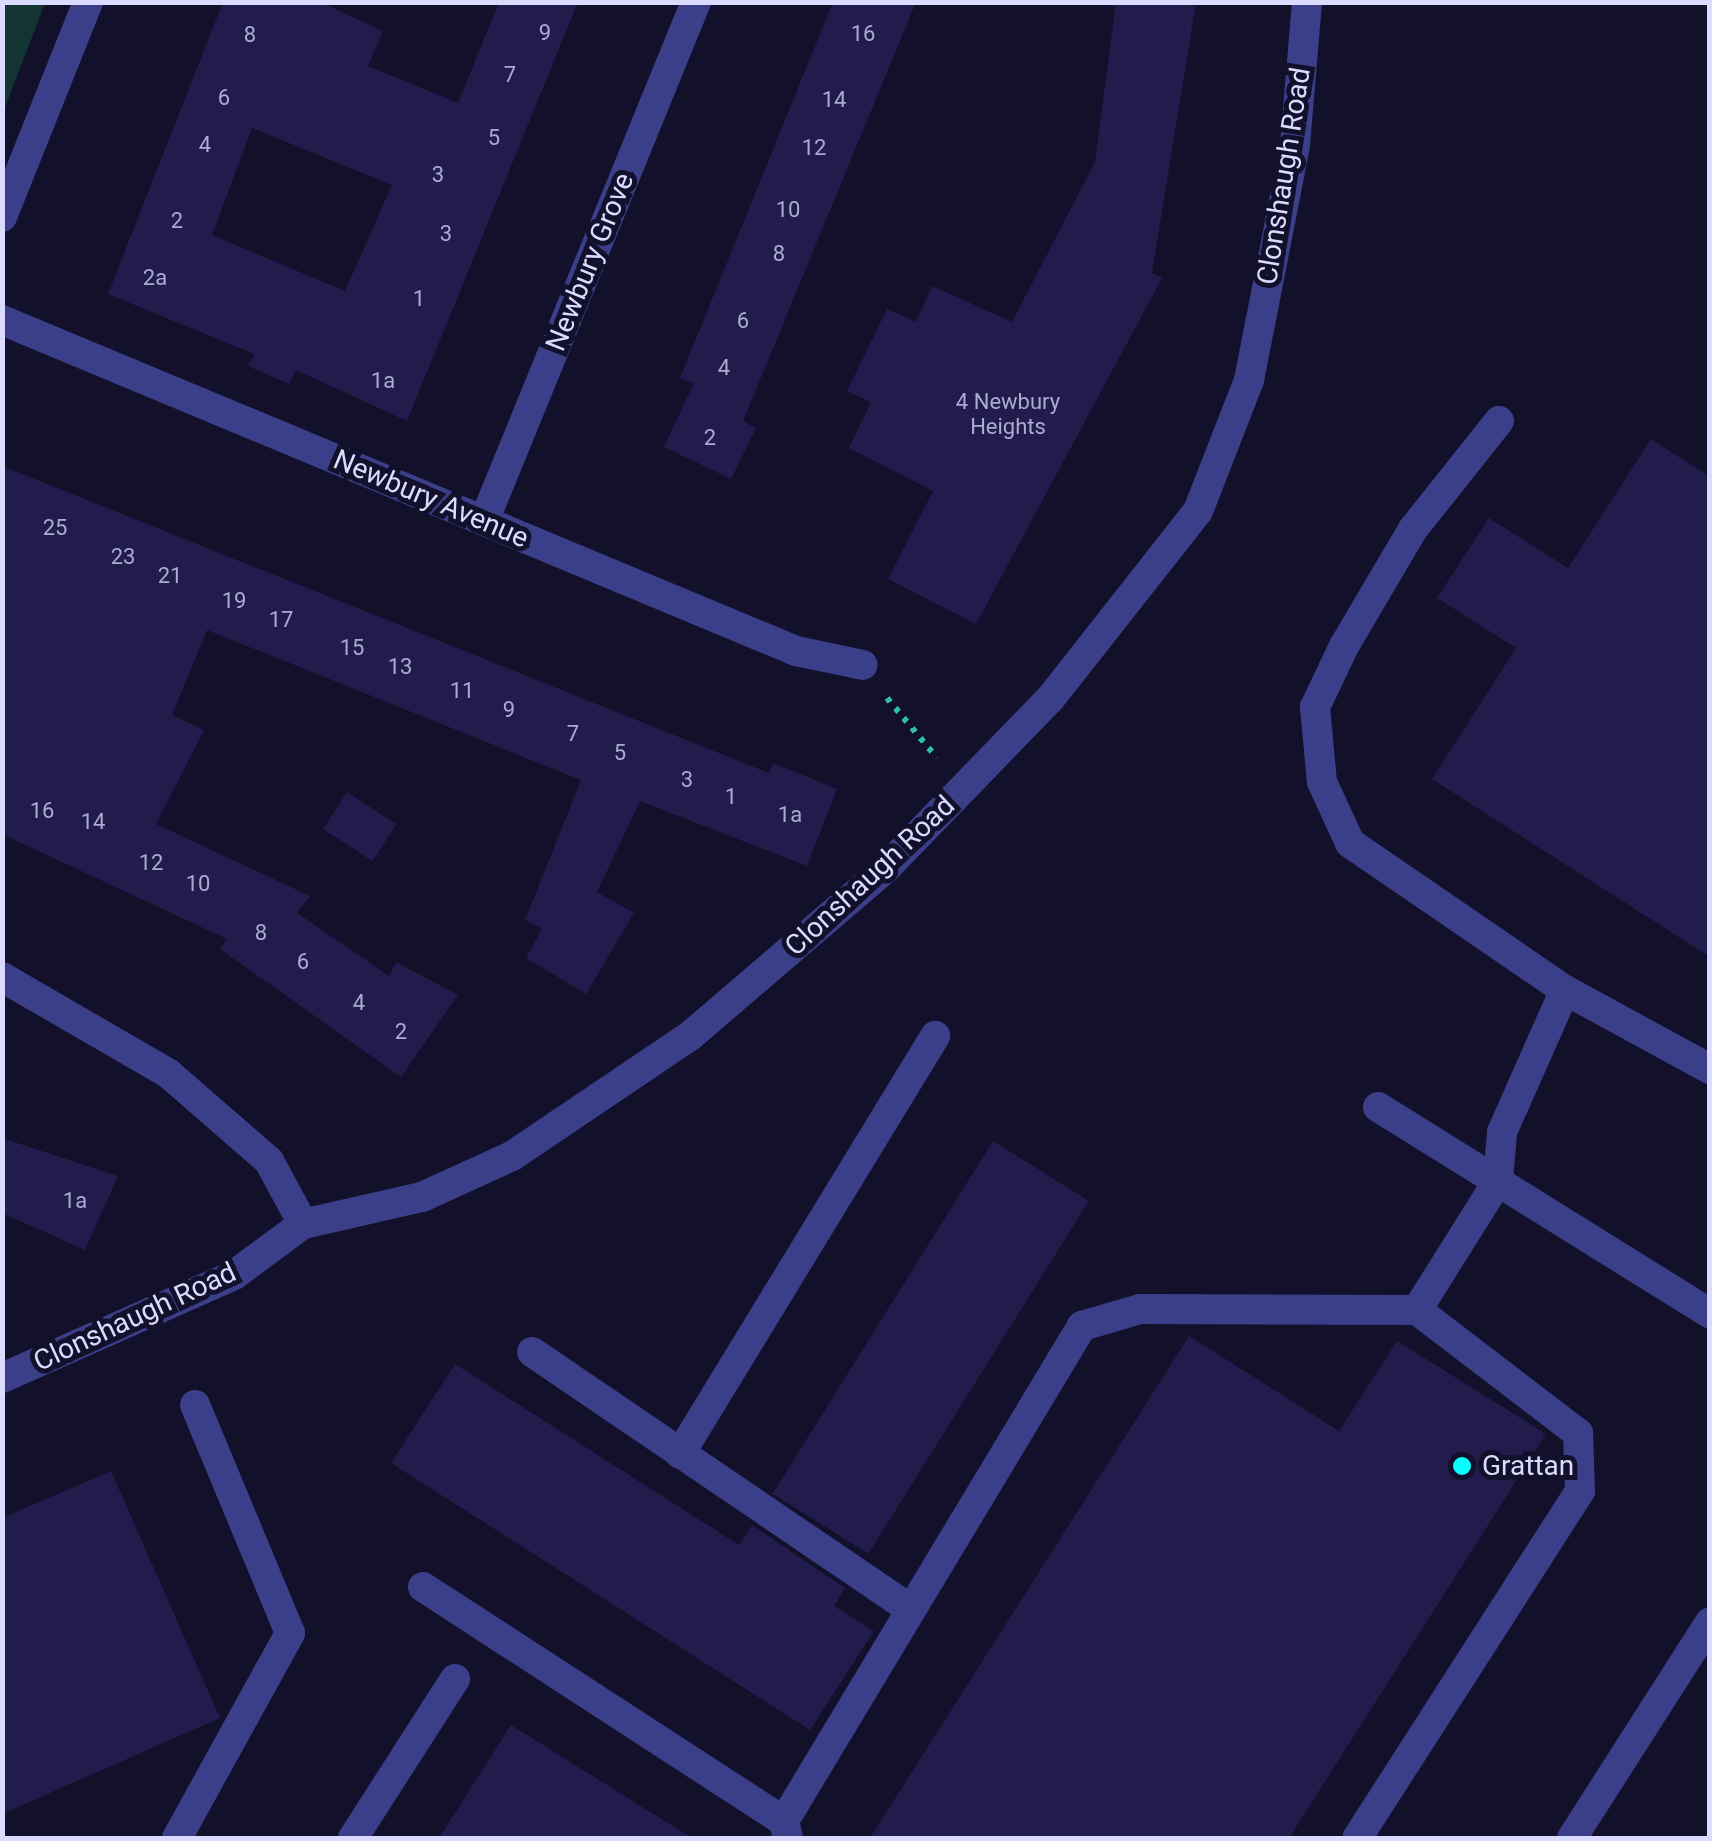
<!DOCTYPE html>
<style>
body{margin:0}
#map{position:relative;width:1712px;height:1841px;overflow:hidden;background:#13102b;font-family:Roboto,sans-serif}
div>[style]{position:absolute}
.green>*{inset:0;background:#133531}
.building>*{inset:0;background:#211c4c;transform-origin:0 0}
.path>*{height:6px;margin-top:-3px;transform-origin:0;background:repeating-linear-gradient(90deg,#2fbfa8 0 5px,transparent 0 13px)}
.minor>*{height:30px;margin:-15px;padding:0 15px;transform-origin:15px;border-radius:15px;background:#3b3f8a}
.dots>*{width:28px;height:28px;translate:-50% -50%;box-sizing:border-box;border:5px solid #13102b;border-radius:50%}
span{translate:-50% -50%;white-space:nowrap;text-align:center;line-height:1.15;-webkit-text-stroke:10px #13102b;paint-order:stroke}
.number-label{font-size:22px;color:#acaad2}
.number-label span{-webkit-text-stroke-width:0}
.street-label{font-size:28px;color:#dbdaff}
.poi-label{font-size:28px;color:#dbdaff}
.left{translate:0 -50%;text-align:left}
.frame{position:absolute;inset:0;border:5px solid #dbdaff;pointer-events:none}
</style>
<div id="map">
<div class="green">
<div style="clip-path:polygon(3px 2px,45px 3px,3px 113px,2px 3px)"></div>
</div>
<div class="building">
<div style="clip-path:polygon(evenodd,223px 2px,320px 2px,383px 31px,368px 66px,458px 103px,499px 2px,578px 2px,407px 421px,296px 370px,289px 384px,248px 366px,254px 354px,108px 294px,223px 2px,252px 128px,392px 185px,345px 291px,212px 235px,252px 128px)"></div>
<div style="clip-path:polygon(833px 2px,916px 2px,743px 421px,756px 428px,731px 479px,664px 447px,694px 383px,680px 378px)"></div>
<div style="clip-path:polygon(1116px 2px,1196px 2px,1152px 273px,1162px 278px,976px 624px,888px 579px,933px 491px,849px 448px,871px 402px,847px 391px,887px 309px,916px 322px,932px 286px,1012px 322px,1095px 162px)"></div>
<div style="clip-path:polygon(1651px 439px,1710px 477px,1710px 957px,1432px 779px,1516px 648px,1437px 598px,1489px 518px,1568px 568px)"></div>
<div style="clip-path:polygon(2px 466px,769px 773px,773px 763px,837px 789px,807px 866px,640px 801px,597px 892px,634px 913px,586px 994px,526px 958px,542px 929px,525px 920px,581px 780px,207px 630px,172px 715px,204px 730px,156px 824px,310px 896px,297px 913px,389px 976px,396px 962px,458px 995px,401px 1077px,220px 949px,227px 939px,2px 834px)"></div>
<div style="left:347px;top:792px;width:59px;height:44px;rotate:33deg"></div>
<div style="clip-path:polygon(2px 1138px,118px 1176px,85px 1250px,2px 1213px)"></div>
<div style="left:993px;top:1141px;width:113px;height:416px;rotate:32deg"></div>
<div style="clip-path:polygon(1189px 1336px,1339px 1431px,1397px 1341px,1546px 1434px,1289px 1838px,870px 1838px)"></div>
<div style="clip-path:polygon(455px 1364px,739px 1545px,752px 1525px,845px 1588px,834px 1606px,874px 1631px,810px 1730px,391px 1463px)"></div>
<div style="clip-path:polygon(111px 1471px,220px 1718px,2px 1814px,2px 1518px)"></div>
<div style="clip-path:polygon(511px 1725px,692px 1838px,439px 1838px)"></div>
</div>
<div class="path">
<div style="left:887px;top:698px;width:78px;rotate:50.2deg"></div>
</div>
<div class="minor">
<div style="left:2px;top:217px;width:232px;rotate:-68.2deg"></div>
<div style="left:2px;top:320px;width:860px;rotate:22.63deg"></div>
<div style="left:796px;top:651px;width:68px;rotate:11.8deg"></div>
<div style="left:1499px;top:421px;width:138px;rotate:128.5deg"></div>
<div style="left:1413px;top:529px;width:136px;rotate:120.5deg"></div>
<div style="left:1344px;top:646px;width:68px;rotate:115.4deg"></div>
<div style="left:1315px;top:707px;width:75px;rotate:84.7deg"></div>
<div style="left:1322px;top:782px;width:67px;rotate:65.3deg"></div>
<div style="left:1350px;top:843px;width:260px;rotate:34.4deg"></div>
<div style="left:1565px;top:990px;width:165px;rotate:28.6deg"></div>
<div style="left:484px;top:521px;width:561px;rotate:-67.78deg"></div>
<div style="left:2px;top:977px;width:193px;rotate:30.1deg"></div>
<div style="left:169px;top:1074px;width:133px;rotate:41deg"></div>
<div style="left:269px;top:1161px;width:72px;rotate:61.6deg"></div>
<div style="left:1378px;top:1107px;width:391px;rotate:31.9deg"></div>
<div style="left:1417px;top:1310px;width:152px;rotate:-57.9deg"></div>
<div style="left:1498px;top:1181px;width:49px;rotate:-85.3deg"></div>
<div style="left:1502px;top:1132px;width:155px;rotate:-66.1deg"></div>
<div style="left:532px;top:1352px;width:455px;rotate:34.2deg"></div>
<div style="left:2px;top:1378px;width:254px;rotate:-23.9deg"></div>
<div style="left:234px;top:1275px;width:86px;rotate:-36.5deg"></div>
<div style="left:303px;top:1224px;width:122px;rotate:-12.8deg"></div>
<div style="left:422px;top:1197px;width:99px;rotate:-24.5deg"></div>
<div style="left:512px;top:1156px;width:215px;rotate:-34deg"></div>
<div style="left:690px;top:1036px;width:255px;rotate:-40.6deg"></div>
<div style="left:884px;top:870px;width:238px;rotate:-45.9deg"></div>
<div style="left:1050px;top:699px;width:239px;rotate:-51.8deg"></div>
<div style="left:1198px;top:511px;width:141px;rotate:-68.7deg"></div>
<div style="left:1249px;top:380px;width:239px;rotate:-78.9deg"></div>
<div style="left:1295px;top:145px;width:144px;rotate:-85.2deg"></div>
<div style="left:680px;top:1454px;width:490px;rotate:-58.6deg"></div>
<div style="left:423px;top:1587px;width:430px;rotate:33deg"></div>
<div style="left:177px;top:1838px;width:234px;rotate:-61.1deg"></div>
<div style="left:290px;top:1633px;width:247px;rotate:-112.6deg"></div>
<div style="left:353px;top:1838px;width:189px;rotate:-57.3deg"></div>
<div style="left:788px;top:1838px;width:17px;rotate:-103deg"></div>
<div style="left:784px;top:1821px;width:578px;rotate:-58.95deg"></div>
<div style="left:1082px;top:1326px;width:60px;rotate:-16.3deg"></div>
<div style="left:1140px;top:1309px;width:277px;rotate:0.2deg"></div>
<div style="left:1417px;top:1310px;width:203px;rotate:37.4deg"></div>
<div style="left:1578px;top:1433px;width:58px;rotate:88deg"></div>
<div style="left:1580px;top:1491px;width:412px;rotate:122.7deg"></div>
<div style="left:1572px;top:1838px;width:256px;rotate:-57.4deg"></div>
</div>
<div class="dots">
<div style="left:1462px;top:1466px;background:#06feff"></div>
</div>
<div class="number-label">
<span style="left:545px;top:33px">9</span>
<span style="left:863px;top:34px">16</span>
<span style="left:250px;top:35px">8</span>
<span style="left:510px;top:75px">7</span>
<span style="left:224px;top:98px">6</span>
<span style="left:834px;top:100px">14</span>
<span style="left:494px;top:138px">5</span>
<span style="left:205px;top:145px">4</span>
<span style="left:814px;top:148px">12</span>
<span style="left:438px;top:175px">3</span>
<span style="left:788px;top:210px">10</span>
<span style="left:177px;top:221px">2</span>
<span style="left:446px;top:234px">3</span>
<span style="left:779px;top:254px">8</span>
<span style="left:155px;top:278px">2a</span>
<span style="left:419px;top:299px">1</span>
<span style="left:743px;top:321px">6</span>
<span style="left:724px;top:368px">4</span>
<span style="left:383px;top:381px">1a</span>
<span style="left:1008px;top:414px">4 Newbury<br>Heights</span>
<span style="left:710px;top:438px">2</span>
<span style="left:55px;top:528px">25</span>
<span style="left:123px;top:557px">23</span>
<span style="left:170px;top:576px">21</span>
<span style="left:234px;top:601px">19</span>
<span style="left:281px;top:620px">17</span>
<span style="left:352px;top:648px">15</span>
<span style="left:400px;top:667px">13</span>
<span style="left:462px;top:691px">11</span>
<span style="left:509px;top:710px">9</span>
<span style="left:573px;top:734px">7</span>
<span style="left:620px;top:753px">5</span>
<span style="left:687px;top:780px">3</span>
<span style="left:731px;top:797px">1</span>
<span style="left:42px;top:811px">16</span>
<span style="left:790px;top:815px">1a</span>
<span style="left:93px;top:822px">14</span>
<span style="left:151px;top:863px">12</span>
<span style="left:198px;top:884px">10</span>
<span style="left:261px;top:933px">8</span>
<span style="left:303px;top:962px">6</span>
<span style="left:359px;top:1003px">4</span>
<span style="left:401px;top:1032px">2</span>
<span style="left:75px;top:1201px">1a</span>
</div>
<div class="street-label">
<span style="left:1284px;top:176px;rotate:-81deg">Clonshaugh Road</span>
<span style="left:590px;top:262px;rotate:-68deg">Newbury Grove</span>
<span style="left:431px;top:499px;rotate:23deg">Newbury Avenue</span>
<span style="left:870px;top:876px;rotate:-43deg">Clonshaugh Road</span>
<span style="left:135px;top:1317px;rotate:-25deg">Clonshaugh Road</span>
</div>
<div class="poi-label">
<span class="left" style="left:1482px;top:1466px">Grattan</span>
</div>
<div class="frame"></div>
</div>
